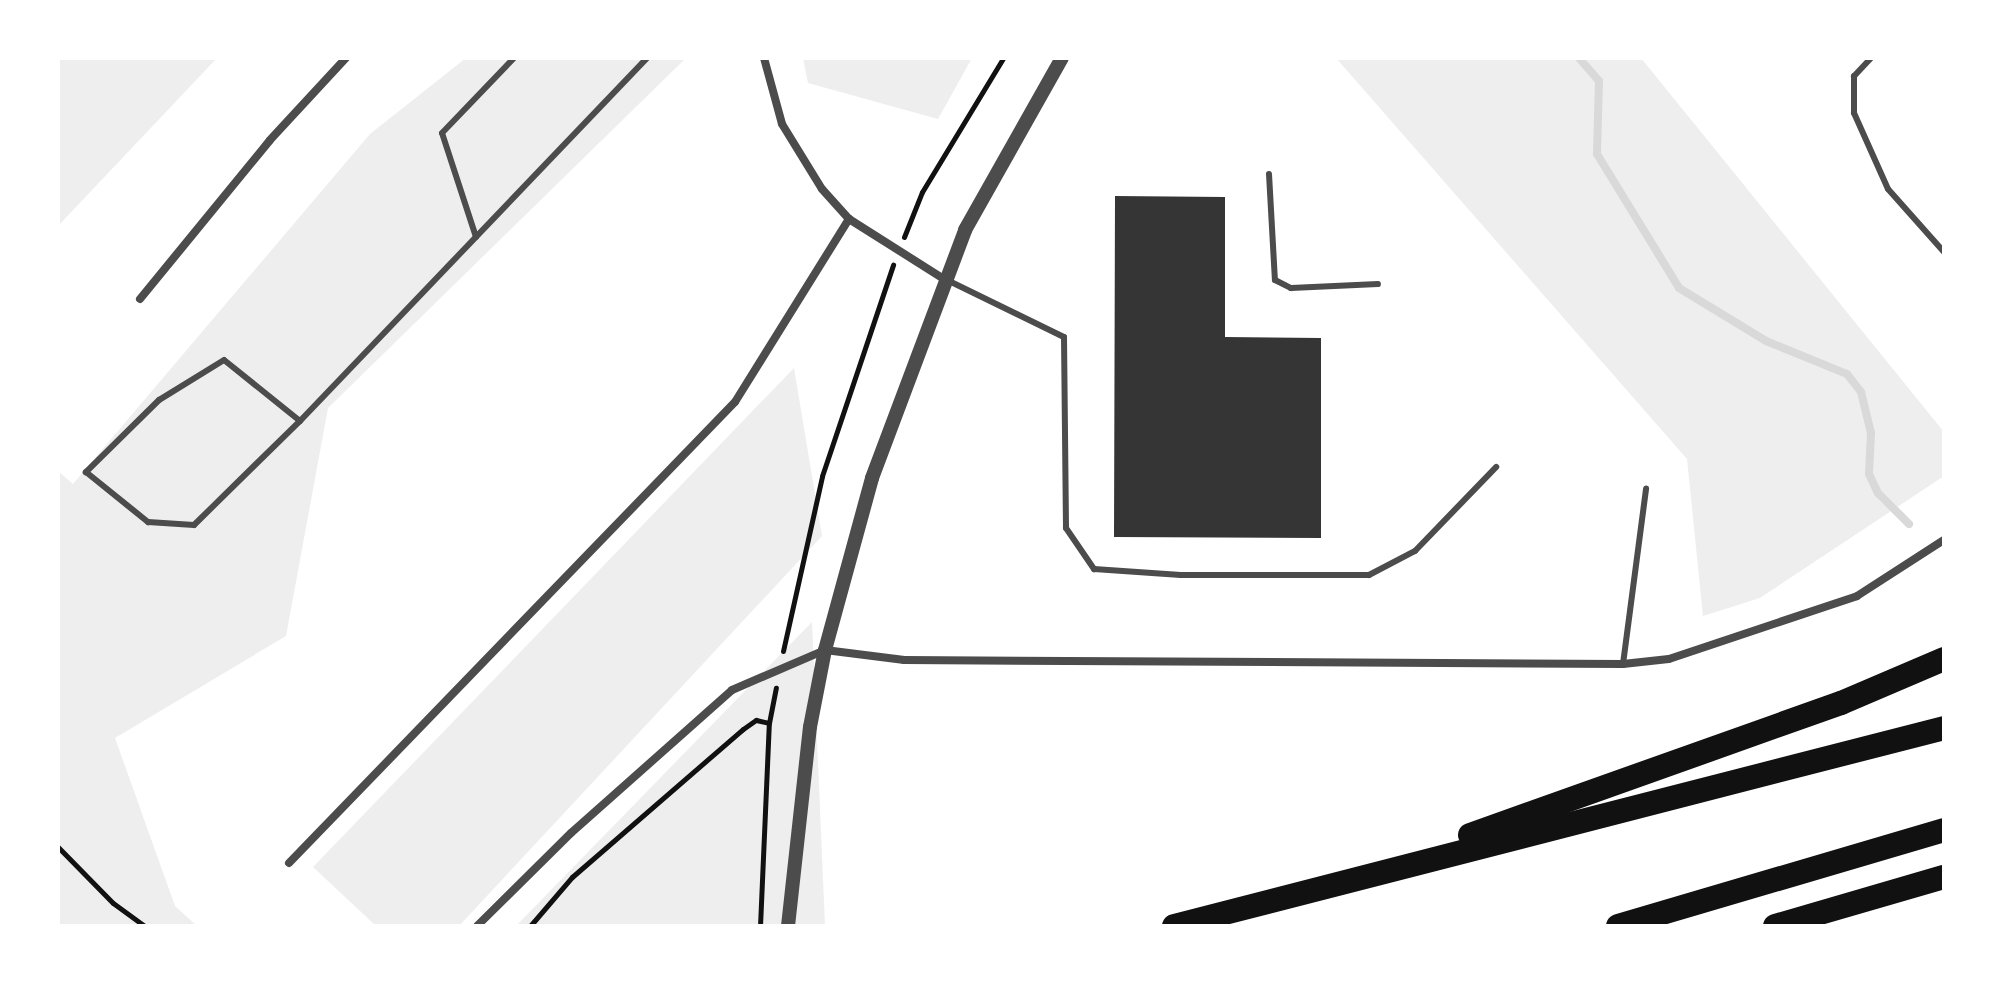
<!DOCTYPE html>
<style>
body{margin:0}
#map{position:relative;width:2002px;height:984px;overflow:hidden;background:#fff;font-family:Quicksand,sans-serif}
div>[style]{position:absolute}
.green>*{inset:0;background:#eee}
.stream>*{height:8px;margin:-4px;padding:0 4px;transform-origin:4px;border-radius:4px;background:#d9d9d9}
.building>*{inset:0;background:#353535}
.path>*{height:5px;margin:-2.5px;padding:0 2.5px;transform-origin:2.5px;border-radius:2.5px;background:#111}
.service>*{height:6px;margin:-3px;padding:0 3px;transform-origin:3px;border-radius:3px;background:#4c4c4c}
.minor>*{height:8px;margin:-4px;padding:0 4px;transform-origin:4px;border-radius:4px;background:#4c4c4c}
.tertiary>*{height:14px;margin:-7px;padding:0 7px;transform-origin:7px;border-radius:7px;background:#4c4c4c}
.motorway>*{height:24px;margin:-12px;padding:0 12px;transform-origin:12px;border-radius:12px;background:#111}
span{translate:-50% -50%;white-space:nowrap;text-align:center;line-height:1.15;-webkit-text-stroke:6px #fff;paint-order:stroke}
.frame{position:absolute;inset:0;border:60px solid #fff;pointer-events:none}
</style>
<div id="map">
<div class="green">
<div style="clip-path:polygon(58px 58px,217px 58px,58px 226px)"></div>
<div style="clip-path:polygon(466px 58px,686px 58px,328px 408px,286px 636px,115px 738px,175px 906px,197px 926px,58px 926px,58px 471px,73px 484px,370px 134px)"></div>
<div style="clip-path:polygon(803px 58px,972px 58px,938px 119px,808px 83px)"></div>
<div style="clip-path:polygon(1336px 58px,1641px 58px,1944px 432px,1944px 476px,1760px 598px,1703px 616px,1687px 459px)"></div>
<div style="clip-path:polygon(794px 368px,822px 536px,459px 926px,376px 926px,313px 867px)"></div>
<div style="clip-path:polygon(812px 622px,825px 926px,516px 926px)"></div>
</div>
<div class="stream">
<div style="left:1579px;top:58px;width:30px;rotate:49deg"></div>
<div style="left:1599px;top:81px;width:73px;rotate:91.6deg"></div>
<div style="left:1597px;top:154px;width:157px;rotate:58.5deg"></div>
<div style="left:1679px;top:288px;width:102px;rotate:31.3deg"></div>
<div style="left:1766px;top:341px;width:87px;rotate:22.2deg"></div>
<div style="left:1847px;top:374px;width:23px;rotate:52deg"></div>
<div style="left:1861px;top:392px;width:42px;rotate:76.3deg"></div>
<div style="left:1871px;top:433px;width:41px;rotate:92.8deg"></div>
<div style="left:1869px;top:474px;width:21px;rotate:65deg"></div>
<div style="left:1878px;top:493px;width:44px;rotate:45deg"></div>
</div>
<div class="building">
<div style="clip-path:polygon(1115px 196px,1225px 197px,1225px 337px,1321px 338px,1321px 538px,1114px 537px)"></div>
</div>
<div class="path">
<div style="left:904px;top:237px;width:48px;rotate:-68.2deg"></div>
<div style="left:922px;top:192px;width:157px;rotate:-58.8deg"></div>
<div style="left:783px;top:651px;width:179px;rotate:-77.4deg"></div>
<div style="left:822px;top:476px;width:223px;rotate:-71.4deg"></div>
<div style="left:58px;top:847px;width:78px;rotate:45.5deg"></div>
<div style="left:113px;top:903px;width:39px;rotate:36deg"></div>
<div style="left:530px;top:926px;width:65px;rotate:-49.4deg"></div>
<div style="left:572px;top:877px;width:226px;rotate:-40.9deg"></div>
<div style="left:743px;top:729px;width:16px;rotate:-35deg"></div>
<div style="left:756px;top:720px;width:13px;rotate:13deg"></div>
<div style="left:760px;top:926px;width:203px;rotate:-87.5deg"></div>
<div style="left:769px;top:723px;width:36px;rotate:-79deg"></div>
</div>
<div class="service">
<div style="left:1871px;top:58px;width:25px;rotate:133deg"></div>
<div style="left:1854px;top:76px;width:37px;rotate:90deg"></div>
<div style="left:1854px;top:113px;width:83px;rotate:65.9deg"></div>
<div style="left:1888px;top:189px;width:84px;rotate:48.4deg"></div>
<div style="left:1269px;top:174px;width:106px;rotate:86.8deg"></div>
<div style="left:1275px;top:280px;width:18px;rotate:27deg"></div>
<div style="left:1291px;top:288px;width:87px;rotate:-2.6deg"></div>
<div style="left:476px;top:237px;width:109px;rotate:-108.1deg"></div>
<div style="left:442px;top:133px;width:104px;rotate:-46.2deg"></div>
<div style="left:947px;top:280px;width:130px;rotate:26deg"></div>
<div style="left:1064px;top:337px;width:191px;rotate:89.4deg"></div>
<div style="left:1066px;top:528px;width:50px;rotate:55.7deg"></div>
<div style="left:1094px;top:569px;width:87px;rotate:3.9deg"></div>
<div style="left:1181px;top:575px;width:188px"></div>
<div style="left:1369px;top:575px;width:52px;rotate:-27.6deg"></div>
<div style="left:1415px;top:551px;width:117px;rotate:-46deg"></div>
<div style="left:300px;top:421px;width:97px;rotate:-141.2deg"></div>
<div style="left:224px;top:360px;width:76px;rotate:148.4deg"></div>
<div style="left:159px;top:400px;width:103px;rotate:135.4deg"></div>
<div style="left:86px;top:472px;width:80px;rotate:38.9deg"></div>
<div style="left:148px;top:522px;width:46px;rotate:3.7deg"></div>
<div style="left:194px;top:525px;width:148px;rotate:-44.5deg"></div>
<div style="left:300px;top:421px;width:502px;rotate:-46.29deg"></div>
<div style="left:1623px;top:664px;width:177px;rotate:-82.5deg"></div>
</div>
<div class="minor">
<div style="left:764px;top:58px;width:68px;rotate:74.7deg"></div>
<div style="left:782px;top:124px;width:76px;rotate:58.4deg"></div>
<div style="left:822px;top:189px;width:40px;rotate:48deg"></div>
<div style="left:849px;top:219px;width:112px;rotate:32.3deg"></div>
<div style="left:140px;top:299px;width:205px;rotate:-50.7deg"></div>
<div style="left:270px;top:140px;width:112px;rotate:-47.2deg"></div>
<div style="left:289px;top:863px;width:641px;rotate:-45.95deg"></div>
<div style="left:735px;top:402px;width:216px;rotate:-58.1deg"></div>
<div style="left:477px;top:926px;width:132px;rotate:-44.7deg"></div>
<div style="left:571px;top:833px;width:215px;rotate:-41.6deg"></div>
<div style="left:732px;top:690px;width:101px;rotate:-23.3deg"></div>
<div style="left:825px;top:650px;width:80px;rotate:7.2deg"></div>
<div style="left:904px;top:660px;width:719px;rotate:0.32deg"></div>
<div style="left:1623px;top:664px;width:46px;rotate:-6.2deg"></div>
<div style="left:1669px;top:659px;width:198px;rotate:-18.5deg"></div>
<div style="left:1857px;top:596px;width:103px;rotate:-32.8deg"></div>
</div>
<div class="tertiary">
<div style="left:788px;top:926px;width:200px;rotate:-83.7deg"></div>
<div style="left:810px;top:727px;width:78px;rotate:-79deg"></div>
<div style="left:825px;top:650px;width:178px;rotate:-74.7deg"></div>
<div style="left:872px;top:478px;width:265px;rotate:-69.4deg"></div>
<div style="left:965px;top:230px;width:197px;rotate:-60.6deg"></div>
</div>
<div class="motorway">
<div style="left:1470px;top:835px;width:394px;rotate:-19.6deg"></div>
<div style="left:1841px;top:703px;width:112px;rotate:-23.1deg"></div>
<div style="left:1174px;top:926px;width:795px;rotate:-14.42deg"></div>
<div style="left:1618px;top:926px;width:340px;rotate:-16.4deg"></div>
<div style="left:1775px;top:926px;width:176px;rotate:-16.2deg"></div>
</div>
<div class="frame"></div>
</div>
